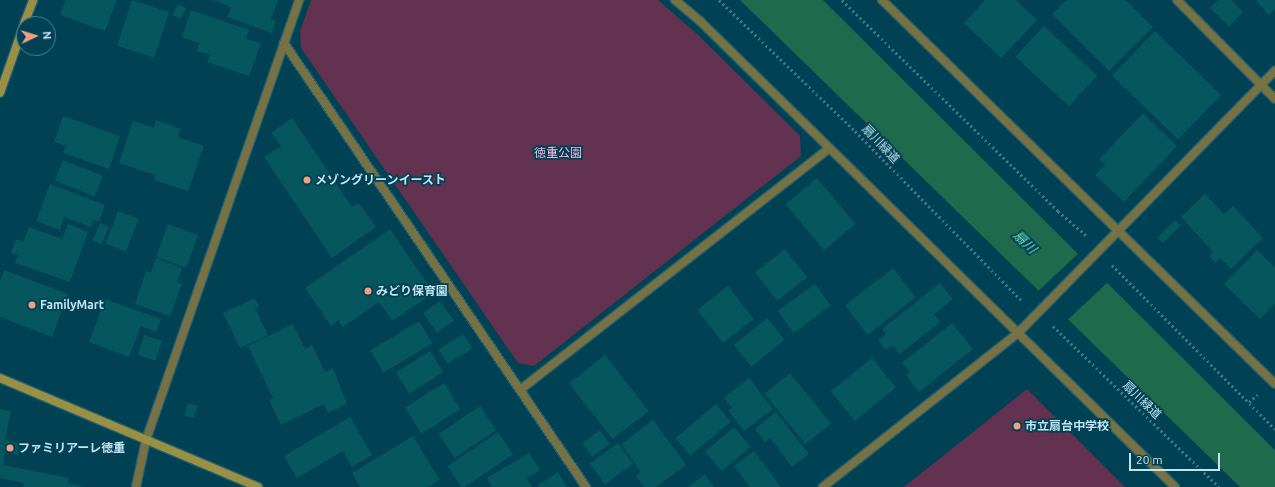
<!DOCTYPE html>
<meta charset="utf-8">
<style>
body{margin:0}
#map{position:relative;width:1275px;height:487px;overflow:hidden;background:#004153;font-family:Ubuntu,"Noto Sans JP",sans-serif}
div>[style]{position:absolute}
.green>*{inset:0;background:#633251}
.water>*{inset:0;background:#1f694c}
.pier>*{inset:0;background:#004153;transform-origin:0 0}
.building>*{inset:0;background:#05575d;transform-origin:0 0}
.path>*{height:2.5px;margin-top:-1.25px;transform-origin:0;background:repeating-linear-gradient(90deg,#417888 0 2px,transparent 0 5px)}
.roads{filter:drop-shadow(1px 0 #235e6f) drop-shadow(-1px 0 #235e6f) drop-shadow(0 1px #235e6f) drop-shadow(0 -1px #235e6f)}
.street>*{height:8px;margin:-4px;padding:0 4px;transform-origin:4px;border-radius:4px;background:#777243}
.secondary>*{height:8px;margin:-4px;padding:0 4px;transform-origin:4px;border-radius:4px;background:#999043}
.dots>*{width:11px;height:11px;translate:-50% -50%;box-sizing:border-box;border:2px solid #004153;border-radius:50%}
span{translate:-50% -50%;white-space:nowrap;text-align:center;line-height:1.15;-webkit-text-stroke:3.5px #004153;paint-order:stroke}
.street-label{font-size:12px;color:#c1e4f1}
.park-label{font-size:12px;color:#f9b5dd}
.poi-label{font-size:12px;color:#c1e4f1;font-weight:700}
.left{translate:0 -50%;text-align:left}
.water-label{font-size:13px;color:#7fe5b7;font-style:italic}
.north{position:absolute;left:16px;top:16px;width:40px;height:40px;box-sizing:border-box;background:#004153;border:1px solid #4d8292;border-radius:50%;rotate:86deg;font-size:11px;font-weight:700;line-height:16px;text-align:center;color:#c1e4f1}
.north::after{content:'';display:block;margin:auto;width:14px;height:18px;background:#f2a07f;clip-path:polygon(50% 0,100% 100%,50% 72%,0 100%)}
.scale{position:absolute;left:1129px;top:453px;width:91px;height:18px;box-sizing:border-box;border:2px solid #c1e4f1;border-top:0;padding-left:5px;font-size:12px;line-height:14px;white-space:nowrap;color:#c1e4f1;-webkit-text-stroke:3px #004153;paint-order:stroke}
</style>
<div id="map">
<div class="green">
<div style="clip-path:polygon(311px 0,658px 0,697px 34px,800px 136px,801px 156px,534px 366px,518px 363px,301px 48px,300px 31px)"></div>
<div style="clip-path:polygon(1027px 389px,1125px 487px,904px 487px)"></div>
</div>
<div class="water">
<div style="clip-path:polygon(740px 0,823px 0,1275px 450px,1275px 487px,1240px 487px)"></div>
</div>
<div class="pier">
<div style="left:1079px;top:253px;width:41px;height:59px;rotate:47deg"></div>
</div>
<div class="building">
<div style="clip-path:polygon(65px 0,117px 0,105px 31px,60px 15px)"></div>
<div style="left:132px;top:0;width:39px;height:48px;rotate:18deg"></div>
<div style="clip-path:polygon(213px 0,278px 0,271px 19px,276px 21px,272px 33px,227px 17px,231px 7px)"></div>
<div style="clip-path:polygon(985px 0,1016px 0,1037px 20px,1001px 58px,964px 23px)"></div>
<div style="clip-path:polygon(1066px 0,1126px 0,1153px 27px,1109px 71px,1052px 14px)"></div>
<div style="clip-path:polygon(1218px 0,1231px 0,1243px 12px,1229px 27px,1210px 8px)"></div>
<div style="clip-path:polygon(1258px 0,1275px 0,1275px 9px,1269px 15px,1256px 1px)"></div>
<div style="left:178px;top:4px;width:9px;height:12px;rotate:27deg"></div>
<div style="clip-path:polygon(191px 10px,249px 30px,246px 39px,261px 43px,249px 76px,207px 62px,210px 55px,197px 51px,199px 43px,182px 37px)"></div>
<div style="left:1044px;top:26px;width:73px;height:42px;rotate:43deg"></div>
<div style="left:1155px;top:31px;width:92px;height:62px;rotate:44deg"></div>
<div style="clip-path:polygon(1143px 113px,1177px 146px,1124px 202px,1095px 175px,1105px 165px,1099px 159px)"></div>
<div style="clip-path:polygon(63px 116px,120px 136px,109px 169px,63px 153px,66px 146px,54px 142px)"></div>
<div style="clip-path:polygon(292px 118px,352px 207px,359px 203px,376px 227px,332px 258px,264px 157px,281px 146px,271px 133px)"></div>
<div style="clip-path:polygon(156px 120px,181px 129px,178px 137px,204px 146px,188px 191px,154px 180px,155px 175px,119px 163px,133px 121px,154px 128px)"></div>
<div style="left:63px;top:160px;width:43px;height:22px;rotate:22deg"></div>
<div style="left:817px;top:178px;width:60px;height:41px;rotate:50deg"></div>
<div style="clip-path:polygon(50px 184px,105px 205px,99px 222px,93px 220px,91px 227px,64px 217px,60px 230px,36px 221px)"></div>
<div style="clip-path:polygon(1205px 194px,1224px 214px,1233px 206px,1263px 238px,1231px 269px,1220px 258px,1215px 263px,1209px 256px,1213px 252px,1181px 217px)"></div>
<div style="left:118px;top:211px;width:22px;height:35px;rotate:21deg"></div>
<div style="left:1175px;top:220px;width:8px;height:25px;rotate:45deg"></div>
<div style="left:100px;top:223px;width:10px;height:19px;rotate:24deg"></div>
<div style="clip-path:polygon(68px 224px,88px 232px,70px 282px,15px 263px,18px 255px,11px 253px,16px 239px,23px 242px,29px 227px,62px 239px)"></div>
<div style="left:168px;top:224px;width:32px;height:35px;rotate:20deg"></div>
<div style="clip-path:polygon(390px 229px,434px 293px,392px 321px,379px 302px,343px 327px,338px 320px,331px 326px,305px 288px)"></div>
<div style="left:785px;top:249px;width:36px;height:38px;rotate:52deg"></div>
<div style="clip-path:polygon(1257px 250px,1275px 267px,1275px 304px,1260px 319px,1224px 284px)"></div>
<div style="clip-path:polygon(156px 258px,182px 268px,177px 282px,182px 284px,170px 316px,135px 304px,146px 271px,151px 272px)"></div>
<div style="left:893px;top:268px;width:37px;height:61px;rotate:52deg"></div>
<div style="clip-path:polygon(4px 270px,68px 294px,52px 337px,0 317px,0 281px)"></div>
<div style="clip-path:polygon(940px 283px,953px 299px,934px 314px,940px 322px,900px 354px,893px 345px,886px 350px,878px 340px,886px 334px,882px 329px)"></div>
<div style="left:815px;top:284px;width:27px;height:46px;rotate:54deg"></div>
<div style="left:728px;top:286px;width:42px;height:39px;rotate:52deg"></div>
<div style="clip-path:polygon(255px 298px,259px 307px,255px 308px,268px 335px,240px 348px,223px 313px)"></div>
<div style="clip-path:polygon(105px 299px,161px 319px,156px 332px,141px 326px,129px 357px,89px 342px)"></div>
<div style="left:440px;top:301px;width:24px;height:21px;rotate:54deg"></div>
<div style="left:767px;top:318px;width:28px;height:43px;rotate:51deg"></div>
<div style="left:419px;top:321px;width:26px;height:57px;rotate:59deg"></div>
<div style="clip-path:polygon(952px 323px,973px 349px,919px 392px,906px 375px,910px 372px,902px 363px)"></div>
<div style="clip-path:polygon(293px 324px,305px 349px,312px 345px,325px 372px,333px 368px,347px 404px,328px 413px,324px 404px,281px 425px,269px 400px,273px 398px,248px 346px)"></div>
<div style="left:463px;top:334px;width:17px;height:29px;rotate:57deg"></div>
<div style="left:144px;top:335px;width:19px;height:21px;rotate:18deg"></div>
<div style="left:430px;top:351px;width:25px;height:40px;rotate:58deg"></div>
<div style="left:605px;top:355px;width:71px;height:46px;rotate:52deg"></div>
<div style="left:872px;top:358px;width:38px;height:53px;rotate:51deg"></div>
<div style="left:790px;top:373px;width:65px;height:33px;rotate:51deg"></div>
<div style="clip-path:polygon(749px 378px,773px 409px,744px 431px,728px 410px,732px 408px,724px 398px)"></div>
<div style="left:444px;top:383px;width:31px;height:46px;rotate:58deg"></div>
<div style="left:188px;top:403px;width:10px;height:13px;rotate:17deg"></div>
<div style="left:716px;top:404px;width:23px;height:53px;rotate:50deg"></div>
<div style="left:480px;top:406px;width:29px;height:50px;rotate:56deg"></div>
<div style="clip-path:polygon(0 409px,11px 411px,5px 440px,20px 443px,18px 455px,5px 452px,3px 465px,69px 478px,68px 483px,84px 487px,23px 487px,24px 483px,0 478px)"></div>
<div style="clip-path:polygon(776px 412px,809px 454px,792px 467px,770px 438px,765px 442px,755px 429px)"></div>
<div style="clip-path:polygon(350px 417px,372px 455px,352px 467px,343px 451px,297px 478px,284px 456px)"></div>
<div style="clip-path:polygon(653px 420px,686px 465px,656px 487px,644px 487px,636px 476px,641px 472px,621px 444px)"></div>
<div style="left:734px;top:427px;width:26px;height:38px;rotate:50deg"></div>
<div style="left:600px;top:430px;width:17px;height:22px;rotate:54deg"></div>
<div style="left:498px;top:432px;width:27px;height:61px;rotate:56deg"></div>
<div style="clip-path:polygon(413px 436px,440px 480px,428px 487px,360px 487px,352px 473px)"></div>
<div style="left:618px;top:443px;width:26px;height:35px;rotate:54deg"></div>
<div style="clip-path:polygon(754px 451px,781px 487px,750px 487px,734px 466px)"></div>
<div style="clip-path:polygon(529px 453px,540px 470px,527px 478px,532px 487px,492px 487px,487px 478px)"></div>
<div style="clip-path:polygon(558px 472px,567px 487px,539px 487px,538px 485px)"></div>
<div style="clip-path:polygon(705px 474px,714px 487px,688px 487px)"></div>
</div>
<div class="path">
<div style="left:719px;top:0;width:189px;rotate:43.9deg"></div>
<div style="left:855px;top:131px;width:237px;rotate:45.5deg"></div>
<div style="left:842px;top:0;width:302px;rotate:44.3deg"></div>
<div style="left:1058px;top:211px;width:37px;rotate:41deg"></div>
<div style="left:1112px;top:265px;width:231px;rotate:45.2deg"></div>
<div style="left:1053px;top:326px;width:231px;rotate:44.1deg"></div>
<div style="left:1249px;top:402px;width:11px;rotate:-41deg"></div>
</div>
<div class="roads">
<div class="street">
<div style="left:675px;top:0;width:33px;rotate:40deg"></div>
<div style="left:700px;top:21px;width:665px;rotate:44.45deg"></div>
<div style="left:882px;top:0;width:549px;rotate:44.34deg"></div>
<div style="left:1177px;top:0;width:139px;rotate:45.3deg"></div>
<div style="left:284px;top:43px;width:537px;rotate:55.78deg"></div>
<div style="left:520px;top:390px;width:392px;rotate:-38deg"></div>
<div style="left:136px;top:487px;width:48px;rotate:-78deg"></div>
<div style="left:146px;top:440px;width:466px;rotate:-70.8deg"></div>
<div style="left:823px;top:487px;width:248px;rotate:-38.3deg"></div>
<div style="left:1018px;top:333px;width:367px;rotate:-45.6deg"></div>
</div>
<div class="secondary">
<div style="left:24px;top:24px;width:26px;rotate:-69deg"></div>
<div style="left:0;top:93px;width:72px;rotate:-70.6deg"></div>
<div style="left:0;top:378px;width:280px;rotate:22.9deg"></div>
</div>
</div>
<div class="dots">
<div style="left:307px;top:180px;background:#f2a07f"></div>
<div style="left:368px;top:291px;background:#f2a07f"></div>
<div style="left:32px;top:305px;background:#f2a07f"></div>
<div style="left:1017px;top:426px;background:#f2a07f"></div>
<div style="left:10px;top:448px;background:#f2a07f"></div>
</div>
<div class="street-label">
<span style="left:881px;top:144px;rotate:46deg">扇川緑道</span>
<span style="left:1142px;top:400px;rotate:44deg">扇川緑道</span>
</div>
<div class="park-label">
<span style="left:558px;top:153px">徳重公園</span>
</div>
<div class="poi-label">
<span class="left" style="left:315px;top:180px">メゾングリーンイースト</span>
<span class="left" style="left:376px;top:291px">みどり保育園</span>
<span class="left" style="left:40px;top:305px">FamilyMart</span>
<span class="left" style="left:1025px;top:426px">市立扇台中学校</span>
<span class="left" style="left:18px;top:448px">ファミリアーレ徳重</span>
</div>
<div class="water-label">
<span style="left:1025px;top:242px;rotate:44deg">扇川</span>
</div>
<div class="north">N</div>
<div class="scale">20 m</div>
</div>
